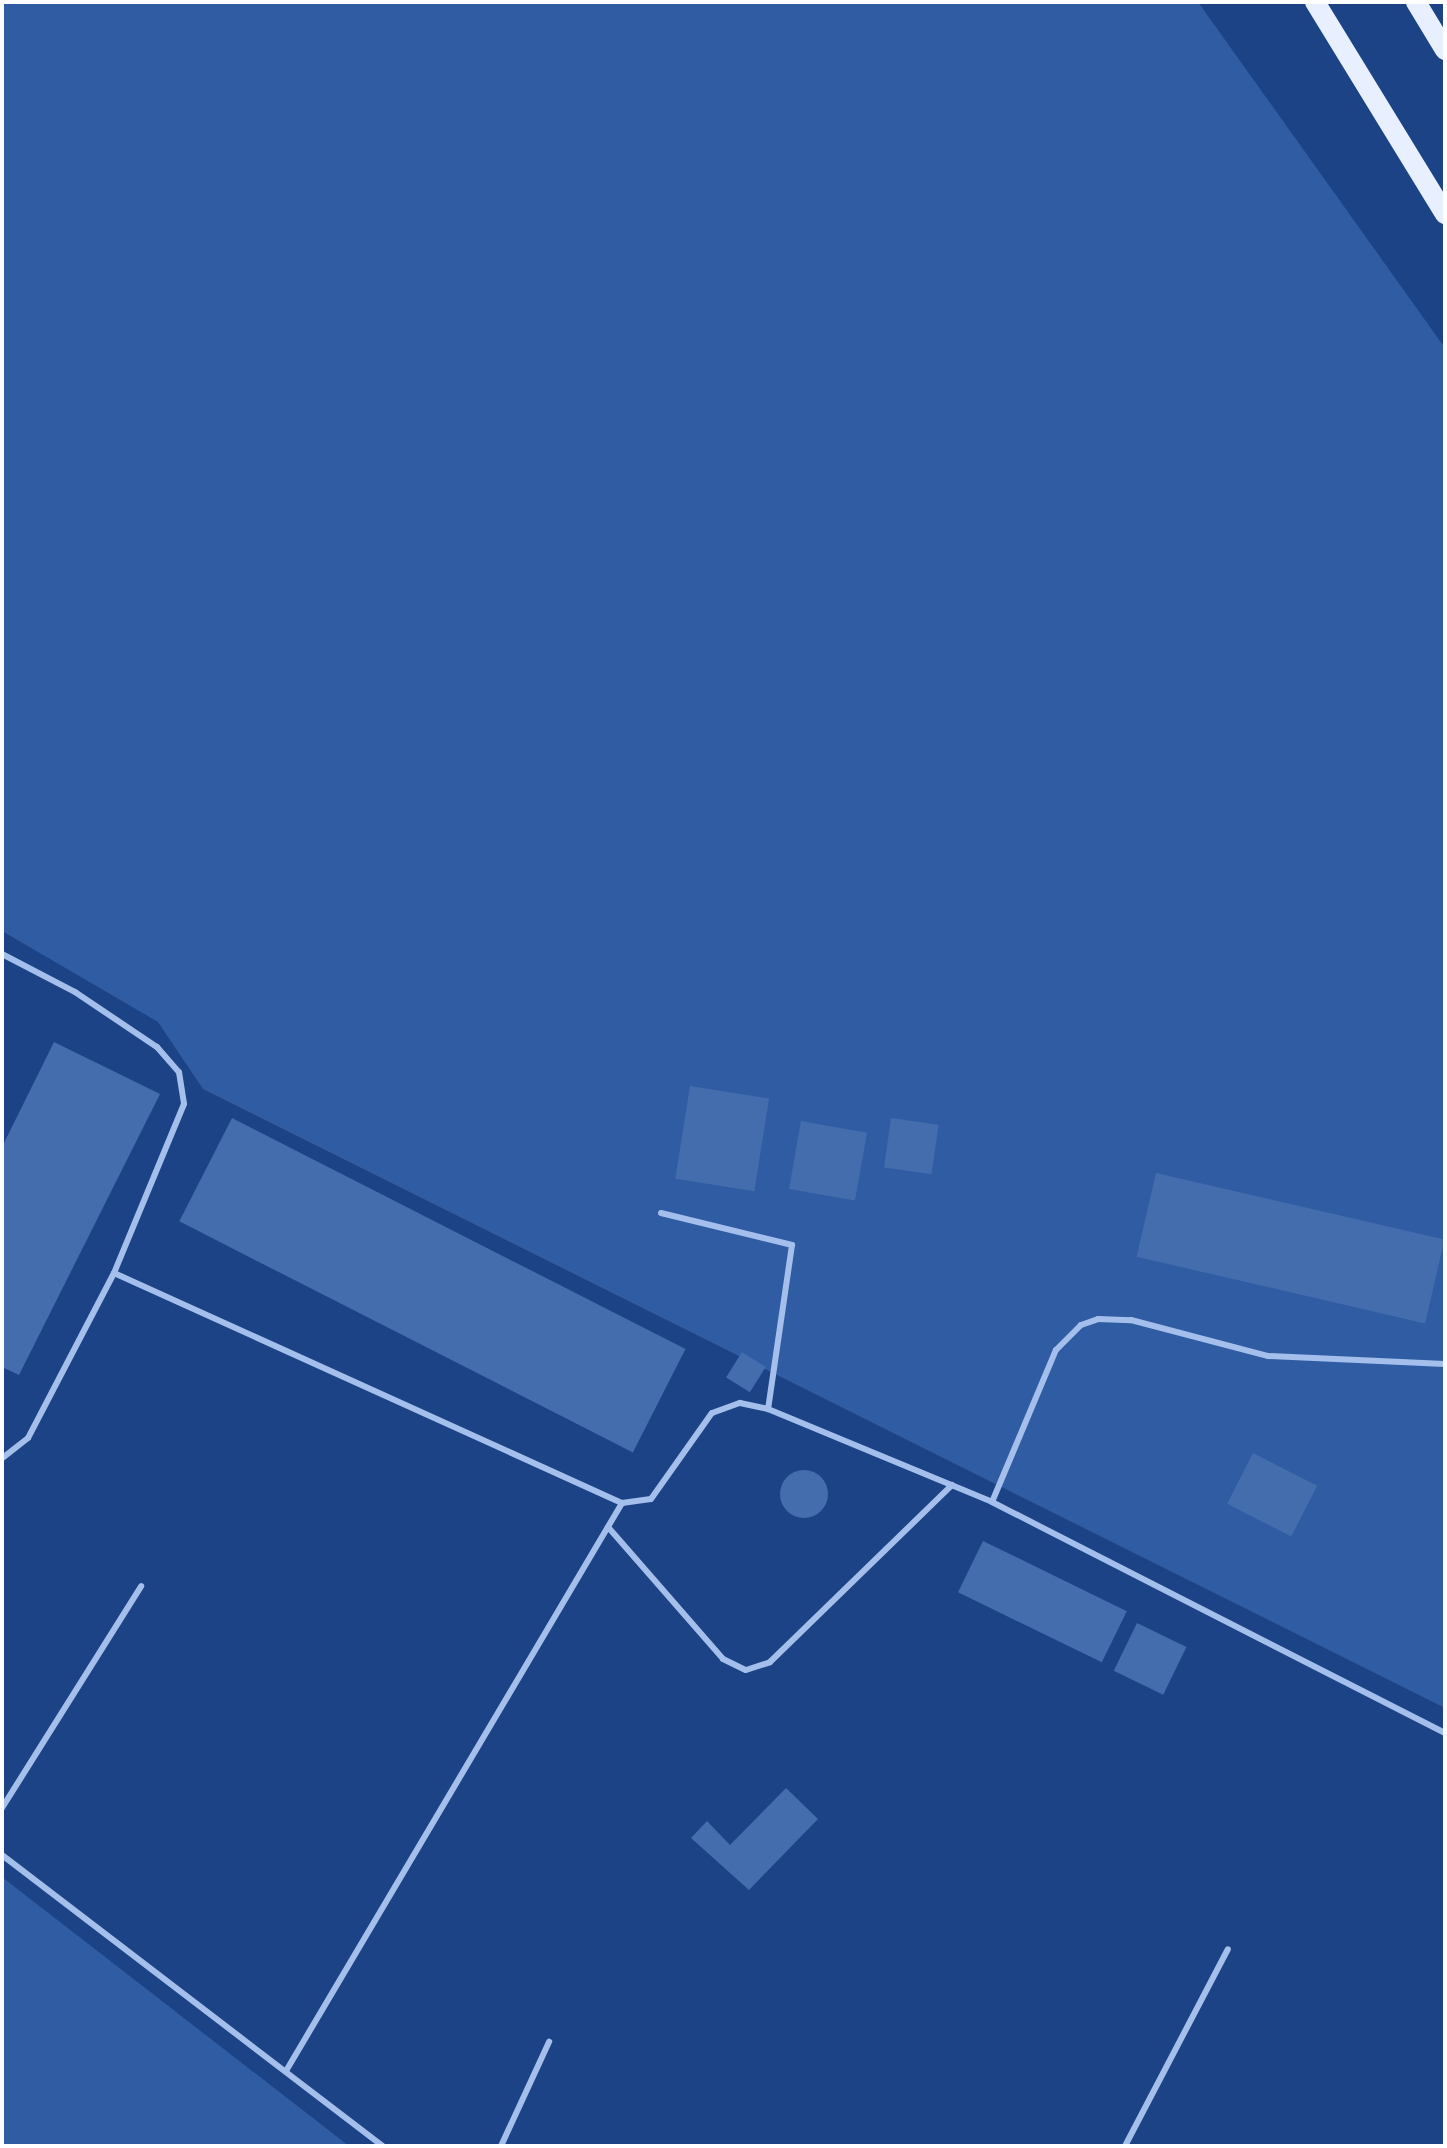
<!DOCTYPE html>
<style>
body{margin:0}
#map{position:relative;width:1447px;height:2148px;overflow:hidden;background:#1c4385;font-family:"IBM Plex Sans",sans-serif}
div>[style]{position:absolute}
.green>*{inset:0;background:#305ca3}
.building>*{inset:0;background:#446dae;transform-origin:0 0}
.round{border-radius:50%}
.service>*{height:6px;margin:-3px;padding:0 3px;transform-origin:3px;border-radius:3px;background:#a4bfeb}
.primary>*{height:20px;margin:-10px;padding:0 10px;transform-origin:10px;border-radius:10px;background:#e8effe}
span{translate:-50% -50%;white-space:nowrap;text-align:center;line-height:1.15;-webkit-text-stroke:8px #1c4385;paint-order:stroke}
.frame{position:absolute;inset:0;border:4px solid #fff;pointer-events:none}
</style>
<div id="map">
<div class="green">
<div style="clip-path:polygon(2px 2px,1198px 2px,1445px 348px,1445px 1708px,203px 1089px,158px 1022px,2px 931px)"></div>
<div style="clip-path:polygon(2px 1877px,349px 2146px,2px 2146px)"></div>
</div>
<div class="building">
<div style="clip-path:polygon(54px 1042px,160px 1094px,19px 1375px,2px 1367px,2px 1147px)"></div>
<div style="left:690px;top:1086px;width:80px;height:94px;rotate:9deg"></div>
<div style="left:232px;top:1118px;width:509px;height:116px;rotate:27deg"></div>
<div style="left:891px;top:1118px;width:48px;height:50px;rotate:8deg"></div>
<div style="left:801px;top:1121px;width:67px;height:69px;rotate:10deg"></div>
<div style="left:1156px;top:1173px;width:296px;height:86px;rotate:13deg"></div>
<div style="left:742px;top:1352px;width:28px;height:30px;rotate:32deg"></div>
<div style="left:1253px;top:1453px;width:72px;height:57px;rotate:27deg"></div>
<div class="round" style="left:780px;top:1470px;width:48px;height:48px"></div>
<div style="left:983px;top:1541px;width:160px;height:57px;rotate:26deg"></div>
<div style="left:1137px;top:1623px;width:55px;height:53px;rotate:26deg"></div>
<div style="clip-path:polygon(786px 1788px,818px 1819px,749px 1890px,691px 1838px,707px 1821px,730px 1845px)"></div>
</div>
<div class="service">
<div style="left:2px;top:954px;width:82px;rotate:27.5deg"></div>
<div style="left:75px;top:992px;width:99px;rotate:33.9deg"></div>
<div style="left:157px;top:1047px;width:33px;rotate:49deg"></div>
<div style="left:179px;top:1072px;width:32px;rotate:81deg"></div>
<div style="left:184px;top:1104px;width:183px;rotate:112.5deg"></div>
<div style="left:114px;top:1273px;width:186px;rotate:117.5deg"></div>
<div style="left:28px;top:1438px;width:33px;rotate:142deg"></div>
<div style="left:661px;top:1213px;width:135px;rotate:13.7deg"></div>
<div style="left:792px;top:1245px;width:166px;rotate:98.3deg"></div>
<div style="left:114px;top:1273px;width:558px;rotate:24.36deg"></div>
<div style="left:622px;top:1503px;width:29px;rotate:-8deg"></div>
<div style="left:651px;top:1499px;width:105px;rotate:-54.7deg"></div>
<div style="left:712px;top:1413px;width:30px;rotate:-20deg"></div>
<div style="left:740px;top:1403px;width:29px;rotate:12deg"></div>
<div style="left:768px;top:1409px;width:243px;rotate:22.5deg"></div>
<div style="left:992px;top:1502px;width:508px;rotate:27.02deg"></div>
<div style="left:992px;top:1502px;width:165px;rotate:-67.2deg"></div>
<div style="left:1056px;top:1350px;width:35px;rotate:-45deg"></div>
<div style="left:1081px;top:1325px;width:18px;rotate:-19deg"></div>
<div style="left:1098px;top:1319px;width:33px;rotate:2deg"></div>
<div style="left:1131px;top:1320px;width:142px;rotate:14.7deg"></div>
<div style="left:1268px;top:1356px;width:177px;rotate:2.6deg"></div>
<div style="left:608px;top:1527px;width:175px;rotate:48.9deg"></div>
<div style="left:723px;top:1659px;width:25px;rotate:26deg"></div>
<div style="left:746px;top:1670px;width:25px;rotate:-18deg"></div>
<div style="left:770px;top:1662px;width:254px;rotate:-44.2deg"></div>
<div style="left:2px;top:1808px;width:262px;rotate:-57.9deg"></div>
<div style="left:2px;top:1855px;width:479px;rotate:37.4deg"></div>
<div style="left:286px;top:2071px;width:660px;rotate:-59.39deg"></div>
<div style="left:501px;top:2146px;width:115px;rotate:-65.2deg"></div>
<div style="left:1125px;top:2146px;width:222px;rotate:-62.4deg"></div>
</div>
<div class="primary">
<div style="left:1315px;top:2px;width:249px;rotate:58.5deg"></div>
<div style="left:1416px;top:2px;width:56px;rotate:58.9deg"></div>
</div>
<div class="frame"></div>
</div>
